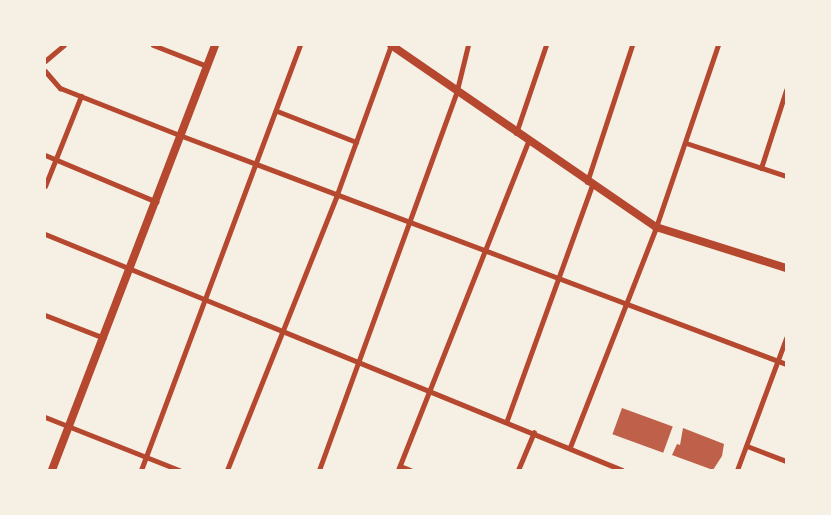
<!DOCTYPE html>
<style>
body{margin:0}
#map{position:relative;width:831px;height:515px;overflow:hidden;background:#f6efe4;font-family:Inter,sans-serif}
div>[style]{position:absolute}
.building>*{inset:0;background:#bf614a;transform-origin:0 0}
.minor>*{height:5px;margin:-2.5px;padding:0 2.5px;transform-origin:2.5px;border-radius:2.5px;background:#b5482f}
.secondary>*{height:8px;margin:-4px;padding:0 4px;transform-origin:4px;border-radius:4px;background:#b5482f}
span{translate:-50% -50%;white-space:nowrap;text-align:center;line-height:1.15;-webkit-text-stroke:4.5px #f6efe4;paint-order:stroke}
.frame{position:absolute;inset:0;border:46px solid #f6efe4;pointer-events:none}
</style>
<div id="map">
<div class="building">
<div style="left:622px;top:408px;width:54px;height:28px;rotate:20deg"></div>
<div style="clip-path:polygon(683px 428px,724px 444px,722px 456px,713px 470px,672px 455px,677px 444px,680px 445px)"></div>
</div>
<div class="minor">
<div style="left:153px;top:45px;width:58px;rotate:21.3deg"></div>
<div style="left:45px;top:61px;width:25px;rotate:-40deg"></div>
<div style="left:45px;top:71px;width:23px;rotate:49deg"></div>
<div style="left:60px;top:88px;width:131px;rotate:21.5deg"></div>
<div style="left:182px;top:136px;width:646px;rotate:20.68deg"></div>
<div style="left:277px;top:111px;width:85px;rotate:21.4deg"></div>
<div style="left:516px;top:133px;width:93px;rotate:-71.2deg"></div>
<div style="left:686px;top:143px;width:105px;rotate:18.3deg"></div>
<div style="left:45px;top:155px;width:121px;rotate:22.8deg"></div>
<div style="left:761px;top:168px;width:82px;rotate:-72.2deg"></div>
<div style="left:587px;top:182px;width:144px;rotate:-71.8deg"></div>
<div style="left:45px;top:186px;width:97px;rotate:-68.2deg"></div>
<div style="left:45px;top:234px;width:623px;rotate:22.25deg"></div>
<div style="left:45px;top:315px;width:63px;rotate:21.3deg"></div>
<div style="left:45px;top:417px;width:144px;rotate:21.6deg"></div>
<div style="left:507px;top:420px;width:250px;rotate:-70.1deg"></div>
<div style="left:747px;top:446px;width:42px;rotate:21deg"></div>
<div style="left:570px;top:447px;width:236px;rotate:-68.6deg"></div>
<div style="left:656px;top:227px;width:192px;rotate:-71.2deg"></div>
<div style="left:400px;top:466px;width:11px;rotate:22deg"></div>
<div style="left:141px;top:470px;width:454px;rotate:-69.5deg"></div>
<div style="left:227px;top:470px;width:294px;rotate:-68.2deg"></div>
<div style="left:336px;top:197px;width:162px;rotate:-70.1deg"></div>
<div style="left:319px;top:470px;width:404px;rotate:-70deg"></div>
<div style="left:457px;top:90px;width:46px;rotate:-76.3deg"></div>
<div style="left:398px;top:470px;width:353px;rotate:-68.4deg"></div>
<div style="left:518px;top:470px;width:41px;rotate:-67.2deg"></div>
<div style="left:737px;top:470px;width:141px;rotate:-69.6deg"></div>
</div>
<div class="secondary">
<div style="left:391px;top:45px;width:321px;rotate:34.5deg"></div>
<div style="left:656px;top:227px;width:136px;rotate:17.5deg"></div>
<div style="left:52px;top:470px;width:455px;rotate:-69deg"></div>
</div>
<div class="frame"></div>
</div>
